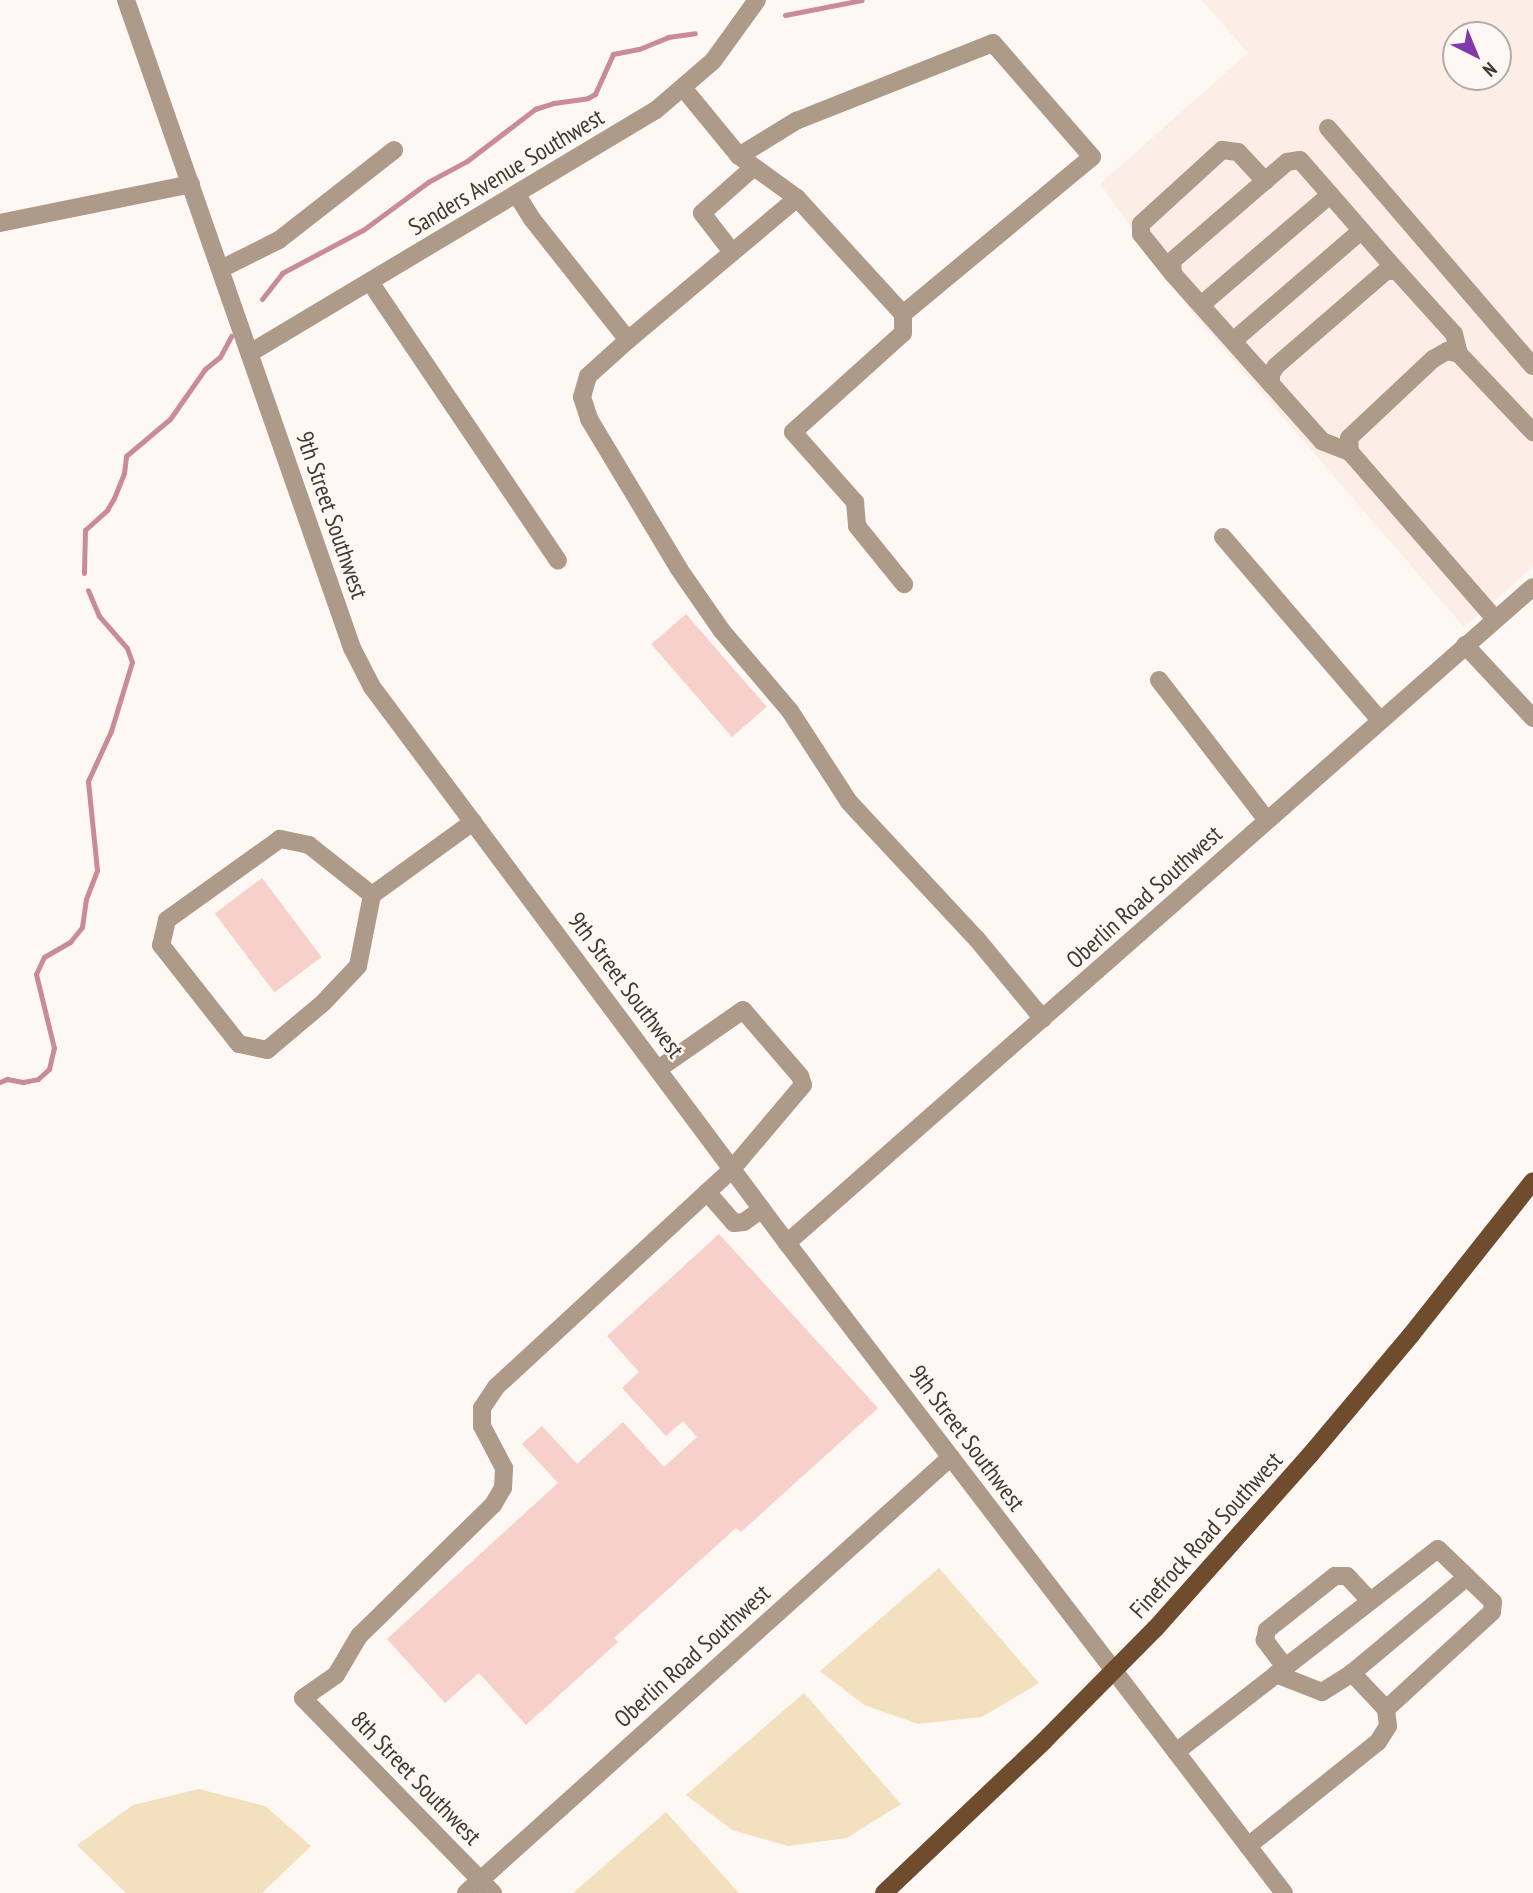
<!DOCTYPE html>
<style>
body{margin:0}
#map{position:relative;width:1533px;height:1893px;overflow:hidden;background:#fef8f5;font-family:"PT Sans Narrow",sans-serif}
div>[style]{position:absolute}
.built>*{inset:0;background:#fdede7}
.green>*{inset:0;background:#f3e0bf}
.stream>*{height:5px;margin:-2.5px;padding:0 2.5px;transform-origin:2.5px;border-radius:2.5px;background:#c98b97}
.building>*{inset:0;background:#f7d0cb;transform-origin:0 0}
.minor>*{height:18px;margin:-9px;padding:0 9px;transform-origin:9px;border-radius:9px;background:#ae9a89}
.major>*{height:18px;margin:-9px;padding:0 9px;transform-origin:9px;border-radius:9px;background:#6e4c2d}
span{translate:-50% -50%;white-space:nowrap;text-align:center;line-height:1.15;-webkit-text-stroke:5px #fef8f5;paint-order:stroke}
.street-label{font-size:24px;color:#433732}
.north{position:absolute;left:1442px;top:21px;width:70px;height:70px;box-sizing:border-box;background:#fef8f5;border:2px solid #b3aba7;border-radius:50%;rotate:137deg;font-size:19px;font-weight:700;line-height:28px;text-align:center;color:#433732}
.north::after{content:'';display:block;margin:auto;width:24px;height:32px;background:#8139ab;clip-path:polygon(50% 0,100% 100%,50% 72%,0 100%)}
</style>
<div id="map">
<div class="built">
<div style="clip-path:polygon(evenodd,1202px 0,1533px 0,1533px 567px,1464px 627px,1192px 312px,1100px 184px,1248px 53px,1202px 0,1456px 35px,1498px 35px,1498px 77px,1456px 77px,1456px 35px)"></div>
</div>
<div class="green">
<div style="clip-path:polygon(939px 1568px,1039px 1683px,982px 1717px,918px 1724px,864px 1705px,820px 1671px)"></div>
<div style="clip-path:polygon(804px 1693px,901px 1804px,847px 1838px,788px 1846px,732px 1830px,686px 1795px)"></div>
<div style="clip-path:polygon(199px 1789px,265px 1806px,311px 1846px,262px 1893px,126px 1893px,77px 1845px,133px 1805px)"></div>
<div style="clip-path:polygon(666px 1812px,739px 1893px,573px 1893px)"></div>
</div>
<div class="stream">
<div style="left:785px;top:15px;width:78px;rotate:-11deg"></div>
<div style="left:262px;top:299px;width:33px;rotate:-52deg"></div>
<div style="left:282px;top:273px;width:92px;rotate:-28deg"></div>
<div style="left:363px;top:230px;width:81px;rotate:-36.4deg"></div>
<div style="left:428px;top:182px;width:44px;rotate:-28.3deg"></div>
<div style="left:467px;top:161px;width:86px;rotate:-37.4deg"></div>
<div style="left:535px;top:109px;width:20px;rotate:-18deg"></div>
<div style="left:554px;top:103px;width:34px;rotate:-8deg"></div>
<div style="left:588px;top:98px;width:8px;rotate:-30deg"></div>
<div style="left:595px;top:94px;width:44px;rotate:-65.8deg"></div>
<div style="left:613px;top:54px;width:26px;rotate:-11deg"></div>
<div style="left:639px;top:49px;width:31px;rotate:-22deg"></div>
<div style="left:668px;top:37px;width:27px;rotate:-8deg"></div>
<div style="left:84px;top:573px;width:43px;rotate:-88.7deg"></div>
<div style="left:85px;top:530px;width:30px;rotate:-42deg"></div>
<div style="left:107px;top:510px;width:14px;rotate:-60deg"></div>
<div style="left:114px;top:498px;width:27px;rotate:-68deg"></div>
<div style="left:124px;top:473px;width:17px;rotate:-83deg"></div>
<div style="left:126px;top:456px;width:57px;rotate:-40.1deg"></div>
<div style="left:170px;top:419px;width:61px;rotate:-55deg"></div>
<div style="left:205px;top:369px;width:19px;rotate:-39deg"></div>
<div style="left:220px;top:357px;width:24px;rotate:-62deg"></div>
<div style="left:0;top:1082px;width:8px;rotate:-23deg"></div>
<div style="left:7px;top:1079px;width:16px;rotate:11deg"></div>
<div style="left:23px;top:1082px;width:15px;rotate:-11deg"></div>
<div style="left:38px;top:1079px;width:15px;rotate:-42deg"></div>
<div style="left:49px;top:1069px;width:22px;rotate:-77deg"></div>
<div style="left:54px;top:1048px;width:76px;rotate:-103.7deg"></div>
<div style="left:36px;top:974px;width:19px;rotate:-65deg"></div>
<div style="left:44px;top:957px;width:30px;rotate:-30deg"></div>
<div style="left:70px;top:942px;width:19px;rotate:-51deg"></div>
<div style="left:82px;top:927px;width:28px;rotate:-82deg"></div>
<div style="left:86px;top:899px;width:31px;rotate:-69deg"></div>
<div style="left:97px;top:870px;width:89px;rotate:-95.8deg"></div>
<div style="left:88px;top:781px;width:55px;rotate:-65.3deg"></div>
<div style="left:111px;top:731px;width:72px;rotate:-73.1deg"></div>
<div style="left:132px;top:662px;width:15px;rotate:-110deg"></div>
<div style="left:127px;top:648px;width:43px;rotate:-131.2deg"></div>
<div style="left:99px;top:616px;width:28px;rotate:-113deg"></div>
</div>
<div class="building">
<div style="left:686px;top:614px;width:123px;height:46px;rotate:49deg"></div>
<div style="left:262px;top:878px;width:99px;height:59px;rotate:53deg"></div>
<div style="clip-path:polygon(719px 1234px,878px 1408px,741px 1532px,736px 1528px,614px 1638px,618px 1642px,526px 1725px,479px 1673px,445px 1703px,387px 1639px,558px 1483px,522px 1444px,542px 1426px,577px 1464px,623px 1422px,664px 1467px,697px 1437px,683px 1421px,666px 1436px,622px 1388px,639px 1372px,607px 1336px)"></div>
</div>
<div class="minor">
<div style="left:126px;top:0;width:686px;rotate:70.77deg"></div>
<div style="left:352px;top:648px;width:44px;rotate:62.9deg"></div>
<div style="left:372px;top:687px;width:694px;rotate:53.26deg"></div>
<div style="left:787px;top:1243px;width:818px;rotate:52.6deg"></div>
<div style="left:1328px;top:128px;width:314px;rotate:49.3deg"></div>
<div style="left:739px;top:156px;width:67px;rotate:-31.6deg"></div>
<div style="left:796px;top:121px;width:212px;rotate:-21.6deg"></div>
<div style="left:993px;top:43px;width:151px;rotate:49deg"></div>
<div style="left:1092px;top:157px;width:246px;rotate:140.3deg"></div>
<div style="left:903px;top:314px;width:19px;rotate:90deg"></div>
<div style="left:903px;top:333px;width:148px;rotate:138deg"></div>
<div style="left:793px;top:432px;width:94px;rotate:48.5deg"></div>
<div style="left:855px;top:502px;width:24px;rotate:85deg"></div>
<div style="left:857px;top:526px;width:75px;rotate:51deg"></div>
<div style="left:517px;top:195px;width:28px;rotate:58deg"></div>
<div style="left:532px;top:219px;width:154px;rotate:51.6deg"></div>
<div style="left:628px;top:340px;width:221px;rotate:-40deg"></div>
<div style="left:797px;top:198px;width:72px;rotate:-144.1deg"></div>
<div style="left:739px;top:156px;width:87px;rotate:-129.4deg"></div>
<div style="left:797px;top:198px;width:157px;rotate:47.6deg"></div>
<div style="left:0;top:223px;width:195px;rotate:-11.5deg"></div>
<div style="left:732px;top:252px;width:49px;rotate:-127.6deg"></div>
<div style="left:702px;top:213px;width:69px;rotate:-41.5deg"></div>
<div style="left:221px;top:269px;width:65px;rotate:-26.6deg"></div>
<div style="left:279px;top:240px;width:146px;rotate:-38deg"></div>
<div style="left:1173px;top:274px;width:51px;rotate:-128.7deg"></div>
<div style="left:1141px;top:234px;width:10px;rotate:-90deg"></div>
<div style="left:1141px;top:224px;width:110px;rotate:-42.4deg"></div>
<div style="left:1222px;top:150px;width:16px;rotate:7deg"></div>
<div style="left:1238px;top:152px;width:40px;rotate:47deg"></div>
<div style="left:370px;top:282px;width:336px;rotate:56deg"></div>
<div style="left:1201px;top:305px;width:170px;rotate:-40.5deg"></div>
<div style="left:628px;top:340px;width:54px;rotate:138deg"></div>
<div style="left:588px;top:376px;width:22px;rotate:106deg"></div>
<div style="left:582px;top:397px;width:23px;rotate:72deg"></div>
<div style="left:589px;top:419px;width:175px;rotate:59deg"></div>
<div style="left:679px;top:569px;width:75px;rotate:55.3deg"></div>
<div style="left:722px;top:631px;width:105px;rotate:49.6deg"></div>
<div style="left:790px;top:711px;width:108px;rotate:57deg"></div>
<div style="left:849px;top:802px;width:186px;rotate:47deg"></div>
<div style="left:976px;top:938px;width:105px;rotate:50.4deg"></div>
<div style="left:1233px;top:341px;width:169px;rotate:-40.7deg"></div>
<div style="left:250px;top:353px;width:473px;rotate:-30.9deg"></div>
<div style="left:656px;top:110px;width:75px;rotate:-40.7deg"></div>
<div style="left:713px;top:61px;width:75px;rotate:-54.2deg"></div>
<div style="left:1459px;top:354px;width:12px;rotate:-166deg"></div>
<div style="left:1447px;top:351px;width:16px;rotate:150deg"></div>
<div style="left:1433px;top:359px;width:115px;rotate:136.8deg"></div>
<div style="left:1349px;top:438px;width:14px;rotate:86deg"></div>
<div style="left:1350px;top:452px;width:221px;rotate:49deg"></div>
<div style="left:1271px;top:384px;width:147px;rotate:-131.7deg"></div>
<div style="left:1173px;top:274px;width:13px;rotate:-94deg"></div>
<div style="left:1172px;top:261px;width:152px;rotate:-40.7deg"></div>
<div style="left:1287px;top:162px;width:13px;rotate:-9deg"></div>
<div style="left:1300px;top:160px;width:147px;rotate:48.9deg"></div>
<div style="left:1350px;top:452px;width:30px;rotate:-159deg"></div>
<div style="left:1322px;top:441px;width:76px;rotate:-131.8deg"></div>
<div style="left:1271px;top:384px;width:10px;rotate:-90deg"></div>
<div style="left:1271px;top:374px;width:9px;rotate:-58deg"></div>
<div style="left:1276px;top:366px;width:145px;rotate:-40.8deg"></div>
<div style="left:1386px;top:271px;width:11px"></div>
<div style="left:1397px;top:271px;width:85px;rotate:47.9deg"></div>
<div style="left:1454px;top:334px;width:21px;rotate:76deg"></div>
<div style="left:1459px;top:354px;width:108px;rotate:46.5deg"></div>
<div style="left:1223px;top:537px;width:241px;rotate:49.4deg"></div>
<div style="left:1465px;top:645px;width:100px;rotate:47deg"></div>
<div style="left:1159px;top:680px;width:177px;rotate:52.4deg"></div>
<div style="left:372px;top:895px;width:80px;rotate:-141.6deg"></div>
<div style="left:309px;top:845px;width:30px;rotate:-168deg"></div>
<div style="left:280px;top:839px;width:139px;rotate:144.4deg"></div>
<div style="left:167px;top:920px;width:26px;rotate:103deg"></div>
<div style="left:161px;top:945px;width:126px;rotate:51.8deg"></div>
<div style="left:239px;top:1044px;width:29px;rotate:12deg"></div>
<div style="left:267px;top:1050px;width:73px;rotate:-40deg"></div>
<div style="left:323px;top:1003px;width:51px;rotate:-46.6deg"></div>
<div style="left:358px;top:966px;width:72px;rotate:-78.8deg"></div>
<div style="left:372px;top:895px;width:125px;rotate:-35.9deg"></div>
<div style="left:707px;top:1192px;width:41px;rotate:48.9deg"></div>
<div style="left:734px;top:1223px;width:10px;rotate:-6deg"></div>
<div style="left:744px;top:1222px;width:22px;rotate:-36deg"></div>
<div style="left:787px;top:1243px;width:993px;rotate:-41.33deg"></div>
<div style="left:1285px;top:1667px;width:34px;rotate:-127deg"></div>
<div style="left:1265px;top:1640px;width:10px;rotate:-79deg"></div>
<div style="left:1267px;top:1630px;width:87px;rotate:-38.5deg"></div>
<div style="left:1335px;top:1576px;width:12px"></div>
<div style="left:1347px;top:1576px;width:34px;rotate:47deg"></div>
<div style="left:1276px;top:1674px;width:49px;rotate:21.4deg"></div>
<div style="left:1322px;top:1692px;width:36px;rotate:-32deg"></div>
<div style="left:1352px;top:1673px;width:150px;rotate:-39.9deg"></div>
<div style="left:1176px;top:1752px;width:331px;rotate:-37.8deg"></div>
<div style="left:1438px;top:1549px;width:76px;rotate:43.9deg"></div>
<div style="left:1493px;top:1602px;width:10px;rotate:96deg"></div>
<div style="left:1492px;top:1612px;width:144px;rotate:137.5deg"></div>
<div style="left:1248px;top:1846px;width:166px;rotate:-38.7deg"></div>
<div style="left:1378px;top:1742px;width:19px;rotate:-58deg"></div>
<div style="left:1388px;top:1726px;width:17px;rotate:-97deg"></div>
<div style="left:1386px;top:1709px;width:50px;rotate:-133.4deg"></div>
<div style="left:466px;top:1893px;width:652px;rotate:-41.95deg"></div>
<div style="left:493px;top:1893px;width:272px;rotate:-134.3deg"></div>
<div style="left:303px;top:1698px;width:40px;rotate:-34.9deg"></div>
<div style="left:336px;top:1675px;width:45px;rotate:-59.5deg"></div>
<div style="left:359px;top:1636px;width:187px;rotate:-44.4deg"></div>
<div style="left:493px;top:1505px;width:20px;rotate:-60deg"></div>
<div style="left:503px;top:1488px;width:20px;rotate:-87deg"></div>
<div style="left:504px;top:1468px;width:47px;rotate:-117.6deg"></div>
<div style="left:482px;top:1426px;width:18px;rotate:-90deg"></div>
<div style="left:482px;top:1408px;width:25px;rotate:-56deg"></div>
<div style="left:496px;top:1387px;width:321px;rotate:-42.7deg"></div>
<div style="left:732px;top:1169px;width:110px;rotate:-49.8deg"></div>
<div style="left:803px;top:1085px;width:9px;rotate:-108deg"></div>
<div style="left:800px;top:1076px;width:87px;rotate:-130.8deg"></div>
<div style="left:743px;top:1010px;width:103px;rotate:145.2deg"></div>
</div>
<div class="major">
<div style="left:884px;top:1893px;width:221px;rotate:-43.5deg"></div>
<div style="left:1044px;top:1741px;width:158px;rotate:-45.3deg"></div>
<div style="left:1155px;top:1629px;width:233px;rotate:-48.3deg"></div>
<div style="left:1310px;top:1455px;width:157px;rotate:-49.9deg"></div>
<div style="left:1411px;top:1335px;width:196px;rotate:-51.6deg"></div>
</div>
<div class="street-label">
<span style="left:506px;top:172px;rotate:-31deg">Sanders Avenue Southwest</span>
<span style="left:332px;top:515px;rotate:71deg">9th Street Southwest</span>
<span style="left:1144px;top:897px;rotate:-42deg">Oberlin Road Southwest</span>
<span style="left:626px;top:985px;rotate:53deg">9th Street Southwest</span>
<span style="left:967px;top:1438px;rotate:53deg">9th Street Southwest</span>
<span style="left:1206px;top:1535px;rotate:-48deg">Finefrock Road Southwest</span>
<span style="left:692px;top:1656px;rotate:-42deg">Oberlin Road Southwest</span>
<span style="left:416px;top:1778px;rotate:46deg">8th Street Southwest</span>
</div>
<div class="north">N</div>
</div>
